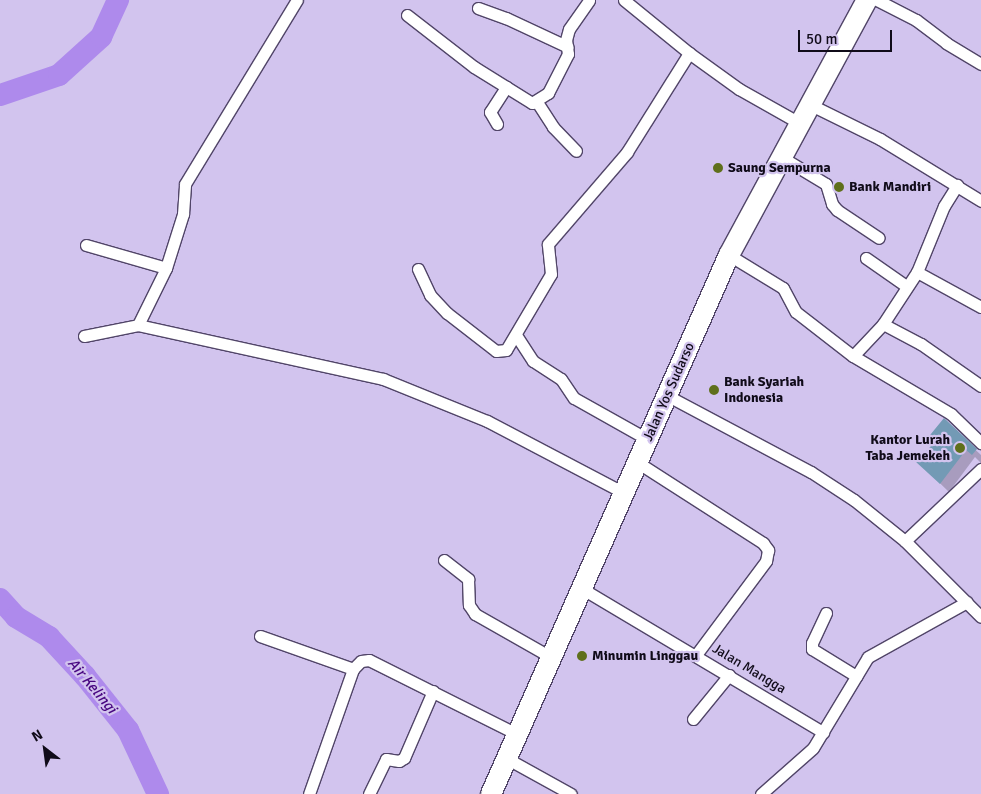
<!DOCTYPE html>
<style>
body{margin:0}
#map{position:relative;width:981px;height:794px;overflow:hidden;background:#d2c4ee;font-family:Signika,sans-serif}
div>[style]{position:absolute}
.shadow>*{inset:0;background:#0003}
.river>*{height:22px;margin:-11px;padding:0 11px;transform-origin:11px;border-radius:11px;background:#ae8aec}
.building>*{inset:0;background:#739ab5}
.roads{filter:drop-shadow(1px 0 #514568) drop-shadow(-1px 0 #514568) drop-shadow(0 1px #514568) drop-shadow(0 -1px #514568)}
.street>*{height:11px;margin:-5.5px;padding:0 5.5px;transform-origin:5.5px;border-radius:5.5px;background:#fff}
.highway>*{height:20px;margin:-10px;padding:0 10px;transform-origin:10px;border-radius:10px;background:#fff}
.dots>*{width:14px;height:14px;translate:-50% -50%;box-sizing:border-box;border:2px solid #d2c4ee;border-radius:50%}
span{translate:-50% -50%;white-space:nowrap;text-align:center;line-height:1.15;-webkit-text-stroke:4.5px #d2c4ee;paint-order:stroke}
.poi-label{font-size:14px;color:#100b19;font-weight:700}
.left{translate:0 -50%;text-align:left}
.right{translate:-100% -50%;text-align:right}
.street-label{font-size:14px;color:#100b19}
.water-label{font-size:15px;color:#480781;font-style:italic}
.north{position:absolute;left:20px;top:724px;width:50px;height:50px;-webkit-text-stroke:4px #d2c4ee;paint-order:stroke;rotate:330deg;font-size:14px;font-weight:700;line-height:20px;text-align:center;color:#100b19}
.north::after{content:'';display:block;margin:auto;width:18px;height:22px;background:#100b19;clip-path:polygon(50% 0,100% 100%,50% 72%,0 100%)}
.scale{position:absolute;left:798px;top:30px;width:94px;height:22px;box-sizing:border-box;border:2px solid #100b19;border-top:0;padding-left:6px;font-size:15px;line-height:18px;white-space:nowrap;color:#100b19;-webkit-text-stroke:4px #d2c4ee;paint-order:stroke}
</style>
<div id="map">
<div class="shadow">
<div style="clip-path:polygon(944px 420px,981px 455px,981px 463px,975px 457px,949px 492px,918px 462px,934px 446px)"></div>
</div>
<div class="river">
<div style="left:0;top:95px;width:62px;rotate:-18.7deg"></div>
<div style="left:59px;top:75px;width:57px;rotate:-42.1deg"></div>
<div style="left:101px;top:37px;width:41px;rotate:-65.3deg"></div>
<div style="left:0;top:599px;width:24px;rotate:48deg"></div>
<div style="left:16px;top:617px;width:39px;rotate:31deg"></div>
<div style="left:49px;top:637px;width:53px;rotate:47.3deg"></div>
<div style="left:85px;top:676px;width:69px;rotate:51.5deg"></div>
<div style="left:128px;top:730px;width:71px;rotate:64.9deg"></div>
</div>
<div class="building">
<div style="clip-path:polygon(944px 418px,977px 449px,972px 455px,966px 450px,940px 484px,916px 462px,932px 445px,926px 440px)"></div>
</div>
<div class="roads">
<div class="street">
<div style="left:624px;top:0;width:84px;rotate:39.2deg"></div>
<div style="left:689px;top:53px;width:62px;rotate:35.8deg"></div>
<div style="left:739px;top:89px;width:71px;rotate:29.4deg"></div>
<div style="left:877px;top:0;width:44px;rotate:27.1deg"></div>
<div style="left:916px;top:20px;width:38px;rotate:37deg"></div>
<div style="left:946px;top:43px;width:41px;rotate:31deg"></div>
<div style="left:478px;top:8px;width:30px;rotate:20deg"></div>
<div style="left:506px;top:18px;width:68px;rotate:25.1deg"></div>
<div style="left:407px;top:15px;width:85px;rotate:37.8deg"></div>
<div style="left:474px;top:67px;width:68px;rotate:31.8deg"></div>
<div style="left:532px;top:103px;width:19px;rotate:-32deg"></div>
<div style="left:548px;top:93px;width:44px;rotate:-62.9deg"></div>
<div style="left:568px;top:54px;width:14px;rotate:-98deg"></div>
<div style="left:566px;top:40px;width:11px;rotate:-75deg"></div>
<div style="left:569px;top:29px;width:35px;rotate:-55deg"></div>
<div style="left:537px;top:102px;width:30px;rotate:57deg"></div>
<div style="left:553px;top:127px;width:33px;rotate:46deg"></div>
<div style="left:811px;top:105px;width:77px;rotate:26.2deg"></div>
<div style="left:880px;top:139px;width:119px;rotate:31.5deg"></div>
<div style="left:497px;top:124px;width:14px;rotate:-120deg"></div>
<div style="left:490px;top:112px;width:30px;rotate:-57deg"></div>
<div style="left:783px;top:158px;width:50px;rotate:31.2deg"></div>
<div style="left:826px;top:184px;width:21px;rotate:73deg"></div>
<div style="left:832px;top:204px;width:8px;rotate:50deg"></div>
<div style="left:837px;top:210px;width:50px;rotate:33.7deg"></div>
<div style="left:86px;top:245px;width:83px;rotate:16deg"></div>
<div style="left:166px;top:268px;width:57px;rotate:-72.5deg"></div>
<div style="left:183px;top:214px;width:30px;rotate:-86deg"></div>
<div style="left:185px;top:184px;width:215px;rotate:-58.7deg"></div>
<div style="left:729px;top:255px;width:63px;rotate:31.4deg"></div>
<div style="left:783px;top:288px;width:27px;rotate:62deg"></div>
<div style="left:796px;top:312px;width:72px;rotate:37.7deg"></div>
<div style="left:853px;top:356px;width:114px;rotate:30.6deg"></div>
<div style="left:951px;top:414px;width:42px;rotate:44deg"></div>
<div style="left:866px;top:258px;width:49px;rotate:35deg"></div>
<div style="left:418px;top:269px;width:29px;rotate:65deg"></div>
<div style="left:430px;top:295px;width:25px;rotate:47deg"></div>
<div style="left:447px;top:313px;width:62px;rotate:37.8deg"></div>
<div style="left:496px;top:351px;width:10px;rotate:-6deg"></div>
<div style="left:506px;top:350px;width:88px;rotate:-59.4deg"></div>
<div style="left:551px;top:274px;width:30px;rotate:-96deg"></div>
<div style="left:548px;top:244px;width:121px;rotate:-49.3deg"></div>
<div style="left:627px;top:152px;width:117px;rotate:-57.9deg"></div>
<div style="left:917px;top:272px;width:71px;rotate:-67.8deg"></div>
<div style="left:944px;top:206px;width:25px;rotate:-58deg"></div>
<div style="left:883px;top:324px;width:43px;rotate:27.8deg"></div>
<div style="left:921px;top:344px;width:73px;rotate:35deg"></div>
<div style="left:138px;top:325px;width:64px;rotate:-63.8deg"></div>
<div style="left:516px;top:335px;width:31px;rotate:57deg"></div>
<div style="left:533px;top:361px;width:33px;rotate:33deg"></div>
<div style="left:561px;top:379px;width:23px;rotate:56deg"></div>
<div style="left:574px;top:398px;width:84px;rotate:29.3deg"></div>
<div style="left:84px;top:336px;width:55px;rotate:-11.5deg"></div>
<div style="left:138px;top:325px;width:251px;rotate:12.4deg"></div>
<div style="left:383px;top:379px;width:112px;rotate:22deg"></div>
<div style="left:487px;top:421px;width:153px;rotate:27.7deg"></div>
<div style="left:853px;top:356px;width:44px;rotate:-46.8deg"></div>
<div style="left:883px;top:324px;width:62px;rotate:-56.8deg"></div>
<div style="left:917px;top:272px;width:73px;rotate:28.7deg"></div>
<div style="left:668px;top:396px;width:162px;rotate:28deg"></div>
<div style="left:811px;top:472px;width:51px;rotate:33.1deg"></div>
<div style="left:854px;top:500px;width:65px;rotate:38.8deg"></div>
<div style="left:905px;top:541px;width:107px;rotate:45deg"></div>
<div style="left:637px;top:462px;width:150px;rotate:32.7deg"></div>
<div style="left:763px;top:543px;width:9px;rotate:54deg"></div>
<div style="left:768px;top:550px;width:11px;rotate:100deg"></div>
<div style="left:766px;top:561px;width:117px;rotate:126.7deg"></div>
<div style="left:905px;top:541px;width:105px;rotate:-43.5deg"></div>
<div style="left:444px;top:560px;width:31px;rotate:38deg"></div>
<div style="left:468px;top:579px;width:26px;rotate:88deg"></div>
<div style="left:469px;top:605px;width:11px;rotate:56deg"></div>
<div style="left:475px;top:614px;width:85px;rotate:29.6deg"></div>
<div style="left:581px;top:588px;width:282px;rotate:30.8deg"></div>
<div style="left:826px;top:613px;width:33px;rotate:115deg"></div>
<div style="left:812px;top:643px;width:6px;rotate:90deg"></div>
<div style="left:812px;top:649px;width:52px;rotate:31.5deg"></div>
<div style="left:260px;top:636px;width:99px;rotate:19.5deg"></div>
<div style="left:693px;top:719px;width:57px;rotate:-50.7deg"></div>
<div style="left:506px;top:758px;width:74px;rotate:29deg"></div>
<div style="left:309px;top:794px;width:133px;rotate:-70.6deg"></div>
<div style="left:353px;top:669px;width:11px;rotate:-45deg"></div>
<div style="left:361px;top:661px;width:8px;rotate:-7deg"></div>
<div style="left:369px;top:660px;width:165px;rotate:26.6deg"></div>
<div style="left:369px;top:794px;width:39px;rotate:-64deg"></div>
<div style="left:386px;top:759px;width:13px;rotate:9deg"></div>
<div style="left:399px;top:761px;width:6px;rotate:-31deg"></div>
<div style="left:404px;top:758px;width:73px;rotate:-66.6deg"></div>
<div style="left:761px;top:794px;width:69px;rotate:-41.5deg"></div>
<div style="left:813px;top:748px;width:106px;rotate:-58.9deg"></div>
<div style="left:868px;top:657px;width:113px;rotate:-29.1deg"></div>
</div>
<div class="highway">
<div style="left:491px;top:794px;width:589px;rotate:-66.18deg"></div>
<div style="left:729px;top:255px;width:290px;rotate:-61.6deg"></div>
</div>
</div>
<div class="dots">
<div style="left:718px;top:168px;background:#5f6f1b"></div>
<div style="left:839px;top:187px;background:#5f6f1b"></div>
<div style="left:714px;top:390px;background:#5f6f1b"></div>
<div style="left:960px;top:448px;background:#5f6f1b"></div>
<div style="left:582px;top:656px;background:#5f6f1b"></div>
</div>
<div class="poi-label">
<span class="left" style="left:728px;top:168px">Saung Sempurna</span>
<span class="left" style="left:849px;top:187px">Bank Mandiri</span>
<span class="left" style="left:724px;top:390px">Bank Syariah<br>Indonesia</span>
<span class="right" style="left:950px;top:448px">Kantor Lurah<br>Taba Jemekeh</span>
<span class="left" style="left:592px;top:656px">Minumin Linggau</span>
</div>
<div class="street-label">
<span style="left:669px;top:392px;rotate:-66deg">Jalan Yos Sudarso</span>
<span style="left:749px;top:669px;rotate:31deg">Jalan Mangga</span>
</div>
<div class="water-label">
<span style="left:92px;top:686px;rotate:50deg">Air Kelingi</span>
</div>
<div class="north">N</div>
<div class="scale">50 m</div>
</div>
